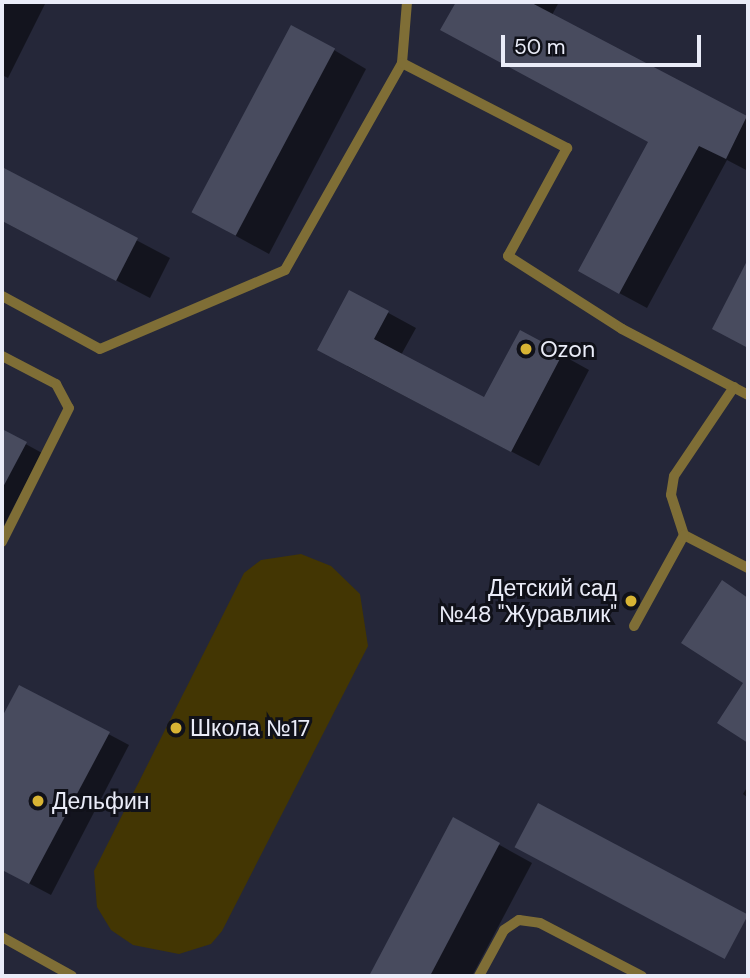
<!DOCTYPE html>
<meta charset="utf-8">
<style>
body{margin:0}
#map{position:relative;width:750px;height:978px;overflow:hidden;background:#252739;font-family:"DM Sans",sans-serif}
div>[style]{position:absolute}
.green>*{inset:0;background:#433603}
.shadow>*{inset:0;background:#0007}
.building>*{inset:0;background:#484b5e;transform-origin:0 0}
.service>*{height:10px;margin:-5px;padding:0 5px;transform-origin:5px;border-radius:5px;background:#7f6e36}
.dots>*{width:19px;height:19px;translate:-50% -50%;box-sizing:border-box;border:4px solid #101119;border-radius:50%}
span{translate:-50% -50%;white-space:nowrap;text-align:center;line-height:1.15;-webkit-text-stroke:6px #101119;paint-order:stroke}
.poi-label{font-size:23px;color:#eaecf8}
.left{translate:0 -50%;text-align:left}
.right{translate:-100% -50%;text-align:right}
.frame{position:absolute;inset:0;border:4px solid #eaecf8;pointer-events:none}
.scale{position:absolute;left:501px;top:35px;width:200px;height:32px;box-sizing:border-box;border:4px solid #eaecf8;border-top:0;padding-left:9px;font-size:21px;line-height:24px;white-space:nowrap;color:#eaecf8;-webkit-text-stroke:5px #101119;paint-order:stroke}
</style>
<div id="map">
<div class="green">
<div style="clip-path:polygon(301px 554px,331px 566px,360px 594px,368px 646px,222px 931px,211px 944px,179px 954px,133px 945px,111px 930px,97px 907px,94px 871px,244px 573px,261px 560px)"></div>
</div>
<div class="shadow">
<div style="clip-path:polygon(2px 2px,46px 2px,8px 78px,2px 75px)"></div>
<div style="clip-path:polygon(458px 2px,559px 2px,552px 15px,748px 119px,748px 171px,727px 160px,647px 308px,608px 287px,650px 142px,443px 30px)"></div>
<div style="clip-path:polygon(334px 50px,366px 69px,269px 254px,227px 231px)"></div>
<div style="clip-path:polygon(2px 169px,170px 258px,150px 298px,2px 221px)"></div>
<div style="clip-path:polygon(350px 292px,416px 328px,401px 355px,485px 400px,562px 355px,589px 370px,539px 466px,347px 366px)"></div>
<div style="clip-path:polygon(2px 431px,42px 453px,2px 529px)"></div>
<div style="clip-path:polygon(722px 583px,748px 598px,748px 741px,719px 722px,745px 682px)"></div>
<div style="clip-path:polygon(20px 687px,129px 745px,51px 895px,2px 869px,2px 721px)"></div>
<div style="clip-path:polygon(748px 786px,748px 798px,743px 794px)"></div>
<div style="clip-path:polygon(454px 820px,532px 863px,472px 976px,371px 976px)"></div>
</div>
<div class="building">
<div style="clip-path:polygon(456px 2px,530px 2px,747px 116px,726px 159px,699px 146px,619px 294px,578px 271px,648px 142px,440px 30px)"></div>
<div style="left:291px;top:25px;width:50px;height:212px;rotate:28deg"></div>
<div style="clip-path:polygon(2px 167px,138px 238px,116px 281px,2px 221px)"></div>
<div style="clip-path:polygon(748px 259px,748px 348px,712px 329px)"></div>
<div style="clip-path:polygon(349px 290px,389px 311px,374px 339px,484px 397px,520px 330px,563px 353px,511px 452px,317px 350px)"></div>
<div style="clip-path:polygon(2px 429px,27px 442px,2px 489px)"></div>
<div style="clip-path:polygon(722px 580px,748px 598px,748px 743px,717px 723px,743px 683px,681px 643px)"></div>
<div style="clip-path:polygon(19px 685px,110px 732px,29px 884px,2px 870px,2px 717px)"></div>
<div style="left:538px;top:803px;width:238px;height:50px;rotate:28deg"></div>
<div style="clip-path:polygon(453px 817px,500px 843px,430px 976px,369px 976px)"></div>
</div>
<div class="service">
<div style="left:402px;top:63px;width:61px;rotate:-85.3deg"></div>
<div style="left:2px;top:296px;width:111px;rotate:28.4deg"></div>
<div style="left:100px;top:349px;width:201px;rotate:-23.1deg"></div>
<div style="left:285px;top:270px;width:238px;rotate:-60.5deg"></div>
<div style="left:402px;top:63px;width:186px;rotate:27.3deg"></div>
<div style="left:567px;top:148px;width:123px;rotate:118.6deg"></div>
<div style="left:508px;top:256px;width:135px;rotate:32.6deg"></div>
<div style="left:622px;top:329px;width:142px;rotate:27.6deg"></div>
<div style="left:2px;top:356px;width:61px;rotate:27.4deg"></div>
<div style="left:56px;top:384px;width:27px;rotate:62deg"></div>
<div style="left:69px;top:408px;width:150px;rotate:116.6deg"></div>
<div style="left:734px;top:387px;width:107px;rotate:124deg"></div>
<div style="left:674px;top:476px;width:19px;rotate:99deg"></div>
<div style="left:671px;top:495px;width:42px;rotate:72deg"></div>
<div style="left:684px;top:535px;width:72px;rotate:27.3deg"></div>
<div style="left:634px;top:626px;width:104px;rotate:-61.2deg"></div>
<div style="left:2px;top:937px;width:80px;rotate:29.1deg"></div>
<div style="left:479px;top:976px;width:52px;rotate:-61.5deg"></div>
<div style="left:504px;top:930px;width:18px;rotate:-34deg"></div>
<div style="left:519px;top:920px;width:21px;rotate:8deg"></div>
<div style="left:540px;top:923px;width:115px;rotate:27.5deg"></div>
</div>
<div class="dots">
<div style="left:526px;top:349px;background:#d8b434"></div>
<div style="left:631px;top:601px;background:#d8b434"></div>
<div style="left:176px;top:728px;background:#d8b434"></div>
<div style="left:38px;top:801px;background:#d8b434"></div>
</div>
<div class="poi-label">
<span class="left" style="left:540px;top:349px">Ozon</span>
<span class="right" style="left:617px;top:601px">Детский сад<br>№48 "Журавлик"</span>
<span class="left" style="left:190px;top:728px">Школа №17</span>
<span class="left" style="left:52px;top:801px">Дельфин</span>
</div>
<div class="frame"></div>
<div class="scale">50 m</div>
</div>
